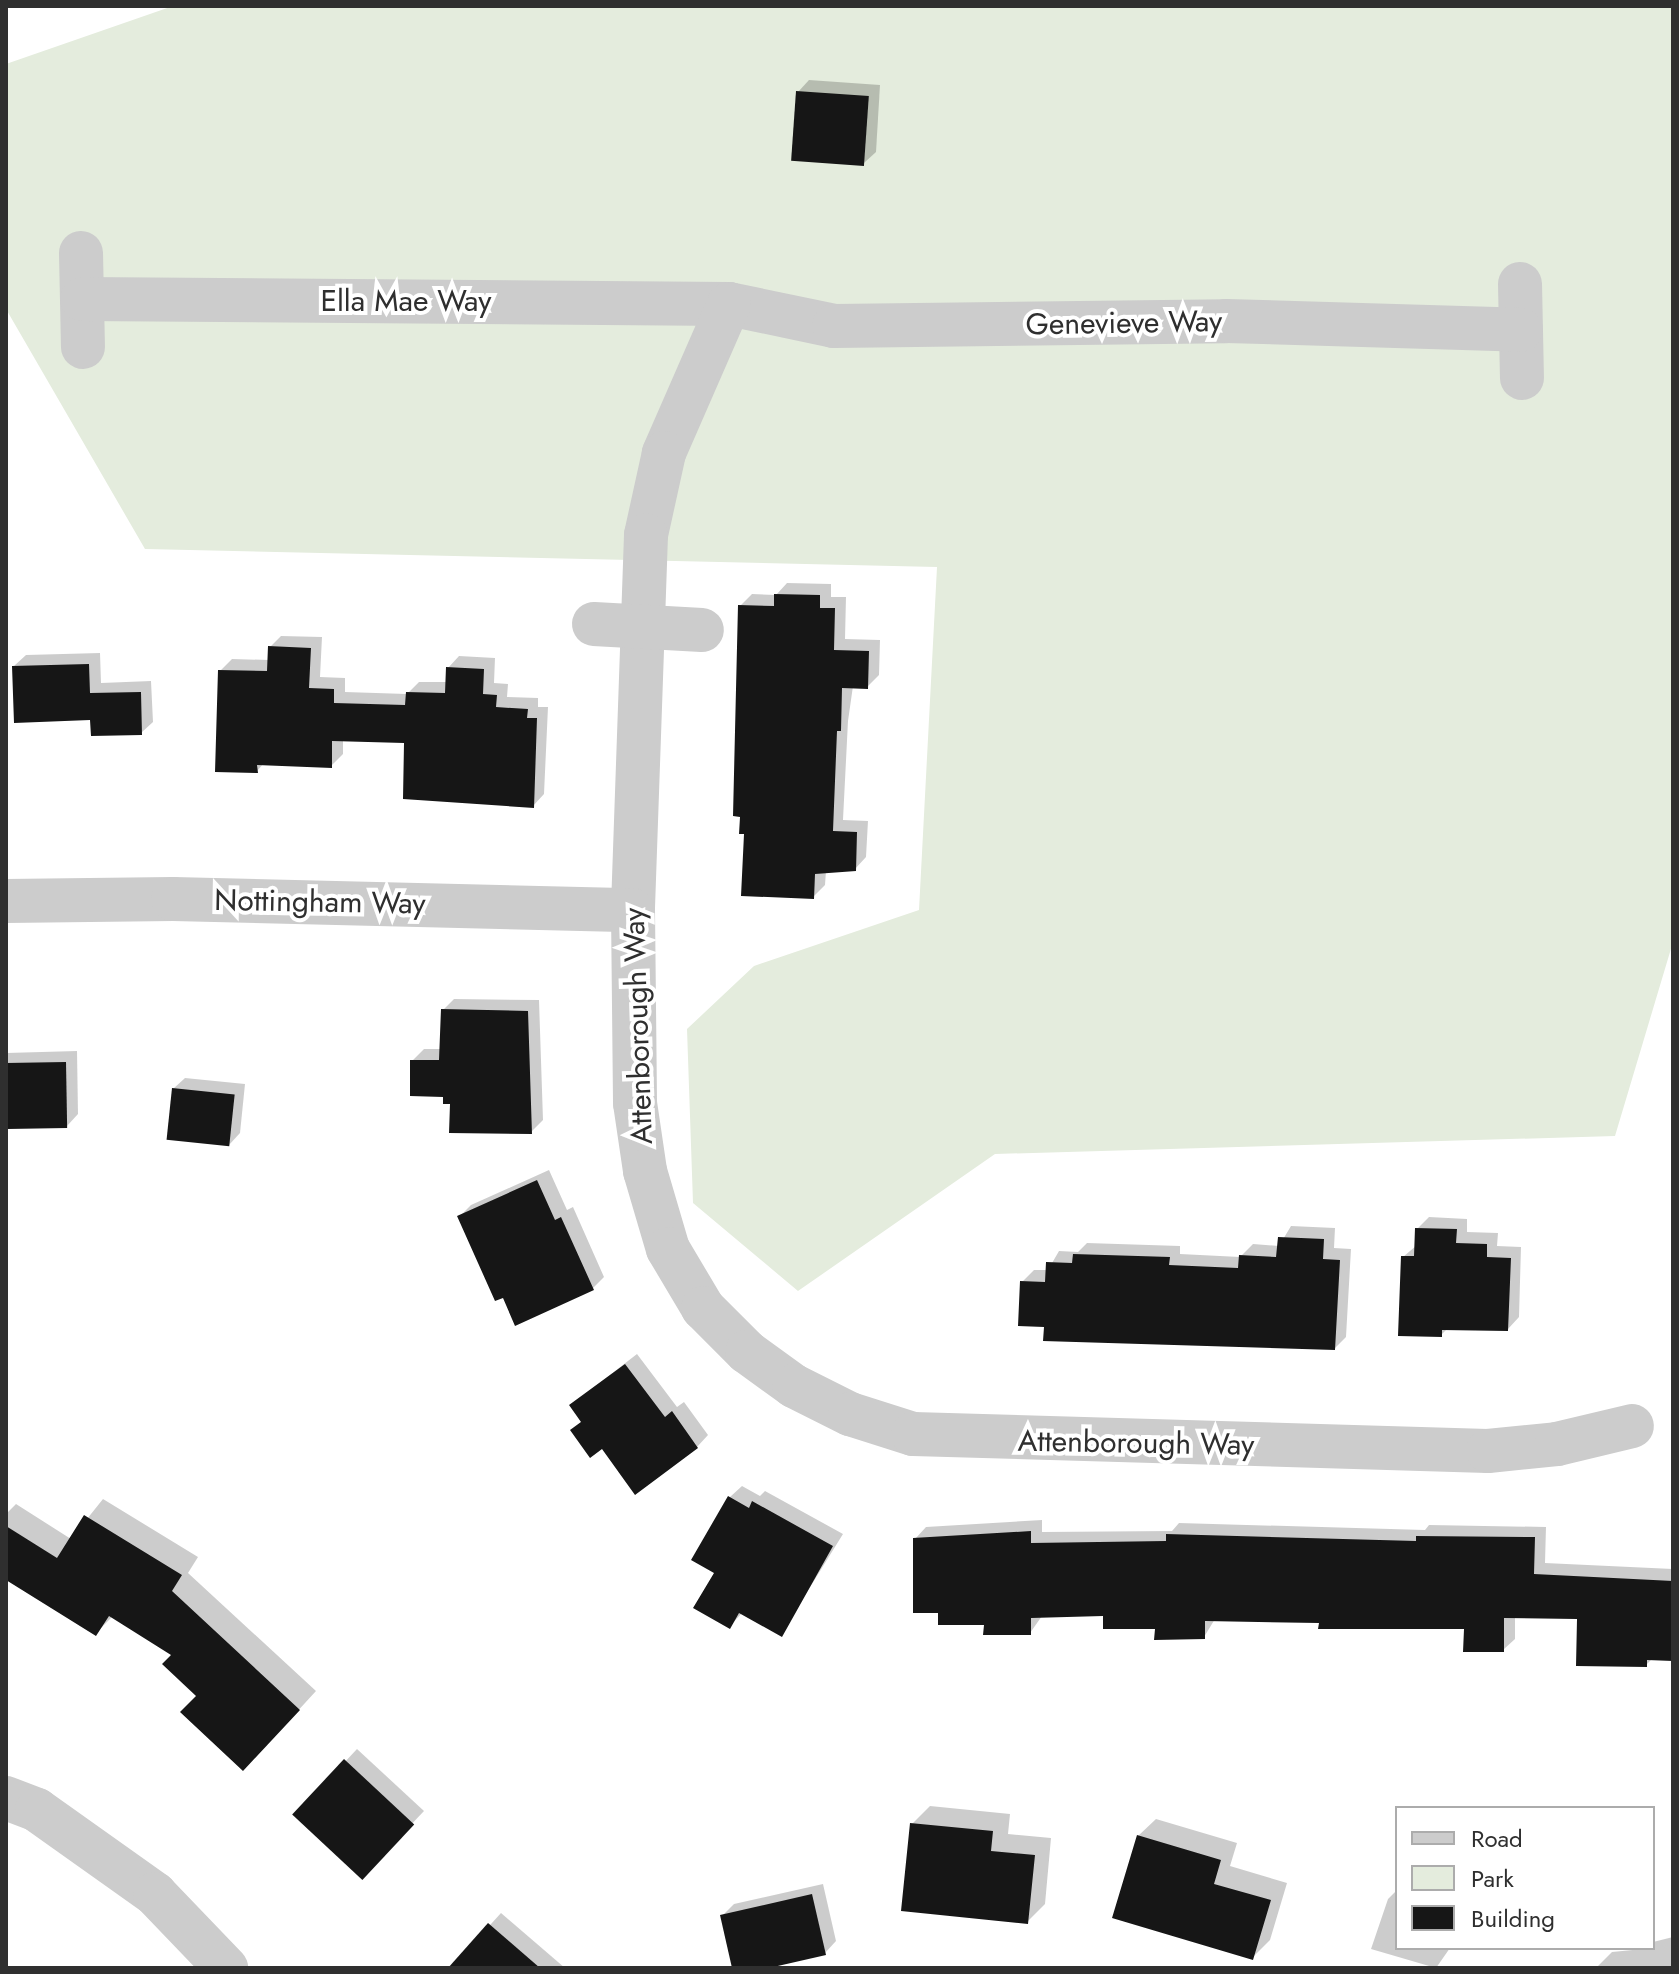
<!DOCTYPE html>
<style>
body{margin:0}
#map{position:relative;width:1679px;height:1974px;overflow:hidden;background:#fff;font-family:Jost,sans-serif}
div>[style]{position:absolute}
.green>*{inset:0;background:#e4ecdd}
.shadow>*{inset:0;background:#0003}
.building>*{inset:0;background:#161616;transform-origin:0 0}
.minor>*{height:44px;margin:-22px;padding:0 22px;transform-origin:22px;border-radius:22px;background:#ccc}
span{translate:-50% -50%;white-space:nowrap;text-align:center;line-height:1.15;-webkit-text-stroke:8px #fff;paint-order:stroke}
.street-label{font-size:30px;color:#2f2f2f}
.frame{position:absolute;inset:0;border:8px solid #2f2f2f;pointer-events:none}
.legend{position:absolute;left:1395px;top:1806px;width:260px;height:144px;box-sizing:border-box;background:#fff;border:2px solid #acacac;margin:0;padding:10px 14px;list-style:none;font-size:24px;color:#2f2f2f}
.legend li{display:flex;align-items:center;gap:16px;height:40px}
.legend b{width:40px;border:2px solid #acacac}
</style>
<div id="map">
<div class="green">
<div style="clip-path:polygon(173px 6px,1673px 6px,1673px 942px,1615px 1136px,995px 1154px,798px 1291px,693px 1203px,687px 1029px,754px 966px,919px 910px,937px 567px,145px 549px,6px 309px,6px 64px)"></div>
</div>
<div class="shadow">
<div style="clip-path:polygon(809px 80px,880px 85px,876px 152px,864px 163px,798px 92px)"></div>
<div style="clip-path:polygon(787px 583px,831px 584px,831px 597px,846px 597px,845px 639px,880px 640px,879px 675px,867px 687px,853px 686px,848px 721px,843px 820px,868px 821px,866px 857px,855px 869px,826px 871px,825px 885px,813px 897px,746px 832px,740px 606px,752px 594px,776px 595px)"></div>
<div style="clip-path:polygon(281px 636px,322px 637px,320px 677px,345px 678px,345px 692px,407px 694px,419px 682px,447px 682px,448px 668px,459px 656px,495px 658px,494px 683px,508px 684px,507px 697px,538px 698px,538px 707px,548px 707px,544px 794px,533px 806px,406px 741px,343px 739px,343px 754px,331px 766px,264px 763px,257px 771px,220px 671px,232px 659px,269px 660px,270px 647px)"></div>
<div style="clip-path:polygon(100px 653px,101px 683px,151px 681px,153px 722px,141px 733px,92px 718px,14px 666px,26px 655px)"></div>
<div style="clip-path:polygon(454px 999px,539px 1000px,543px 1120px,531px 1132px,452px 1102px,412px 1061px,424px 1049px,442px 1049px,443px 1010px)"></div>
<div style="clip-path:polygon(77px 1051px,78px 1114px,67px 1126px,6px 1127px,6px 1053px)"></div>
<div style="clip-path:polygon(185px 1078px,245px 1084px,240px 1133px,229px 1145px,173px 1089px)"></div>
<div style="clip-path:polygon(549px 1170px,567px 1210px,573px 1207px,604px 1277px,593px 1288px,504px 1296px,459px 1217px,471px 1205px)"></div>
<div style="clip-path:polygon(1429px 1217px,1467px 1219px,1467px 1232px,1498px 1233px,1497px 1246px,1521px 1247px,1519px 1317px,1508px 1329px,1448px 1328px,1441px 1335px,1403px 1257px,1417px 1245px,1417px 1229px)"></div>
<div style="clip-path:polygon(1291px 1226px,1335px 1228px,1334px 1248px,1351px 1249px,1346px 1337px,1335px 1348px,1022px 1282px,1034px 1270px,1048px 1270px,1059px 1251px,1078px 1252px,1087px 1243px,1180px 1246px,1180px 1254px,1240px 1257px,1253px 1244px,1279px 1246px)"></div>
<div style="clip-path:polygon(637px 1354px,677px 1407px,684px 1402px,708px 1435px,697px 1447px,602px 1446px,572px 1430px,583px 1420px,571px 1405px)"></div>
<div style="clip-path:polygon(742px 1486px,760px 1496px,765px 1491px,843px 1534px,781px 1634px,743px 1612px,730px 1626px,716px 1572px,730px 1497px)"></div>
<div style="clip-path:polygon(103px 1499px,198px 1557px,188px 1573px,316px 1691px,261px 1751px,199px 1696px,174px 1654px,113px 1616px,96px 1633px,6px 1578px,6px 1514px,16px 1504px,71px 1539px)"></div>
<div style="clip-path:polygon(1042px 1520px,1042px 1532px,1172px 1531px,1179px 1523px,1425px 1530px,1429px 1525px,1546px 1527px,1545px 1563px,1673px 1569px,1673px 1656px,1654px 1657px,1646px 1665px,1579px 1617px,1515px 1616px,1515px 1639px,1503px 1650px,1466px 1627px,1215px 1619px,1204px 1637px,1105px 1614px,1042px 1616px,1030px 1633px,940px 1611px,915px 1539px,926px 1527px)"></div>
<div style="clip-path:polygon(357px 1749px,424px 1811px,373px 1865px,295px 1815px)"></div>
<div style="clip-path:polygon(930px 1806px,1010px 1814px,1008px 1834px,1051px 1838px,1045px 1904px,1027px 1922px,912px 1824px)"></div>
<div style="clip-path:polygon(1156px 1819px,1237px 1843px,1230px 1866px,1287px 1883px,1270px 1940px,1253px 1957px,1138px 1836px)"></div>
<div style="clip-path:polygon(823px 1884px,836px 1941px,825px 1953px,760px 1968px,734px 1968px,722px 1916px,734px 1904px)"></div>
<div style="clip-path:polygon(1397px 1890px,1397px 1948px,1450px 1948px,1436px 1968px,1371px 1949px,1388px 1899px)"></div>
<div style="clip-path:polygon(501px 1913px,565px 1968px,451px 1968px)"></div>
<div style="clip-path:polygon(1673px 1937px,1673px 1968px,1596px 1968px,1612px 1952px,1653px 1948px,1653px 1942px)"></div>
</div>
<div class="building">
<div style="left:796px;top:91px;width:73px;height:70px;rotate:4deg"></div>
<div style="clip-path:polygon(774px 594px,820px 595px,820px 608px,835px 608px,834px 650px,869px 651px,868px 689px,842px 688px,841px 731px,837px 731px,833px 831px,857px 832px,856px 871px,815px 874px,814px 899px,741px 896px,744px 834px,739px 834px,740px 817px,733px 816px,738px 605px,774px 606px)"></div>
<div style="clip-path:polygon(268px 646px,311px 648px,309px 688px,334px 689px,334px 703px,405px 705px,406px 692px,445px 693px,446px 667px,484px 669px,483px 694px,497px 695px,496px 707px,528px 709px,527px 718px,537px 718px,534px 808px,403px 799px,404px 743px,332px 741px,332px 768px,257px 765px,258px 773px,215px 772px,218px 670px,267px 671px)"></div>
<div style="clip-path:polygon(89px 664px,90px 693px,141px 692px,142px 735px,91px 736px,90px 720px,14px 723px,12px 666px)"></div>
<div style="clip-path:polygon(441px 1009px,528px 1011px,532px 1134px,449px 1133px,450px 1104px,443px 1104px,443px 1097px,410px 1096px,410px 1060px,439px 1060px)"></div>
<div style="left:66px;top:1062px;width:66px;height:60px;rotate:89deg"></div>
<div style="left:172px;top:1088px;width:63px;height:52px;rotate:6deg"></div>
<div style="clip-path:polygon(537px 1180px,555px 1220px,561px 1217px,594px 1290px,515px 1326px,503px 1298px,495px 1301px,457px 1216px)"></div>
<div style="clip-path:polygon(1415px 1228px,1457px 1229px,1456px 1243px,1487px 1244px,1487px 1257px,1511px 1258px,1508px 1331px,1442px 1330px,1442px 1337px,1398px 1336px,1401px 1256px,1414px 1256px)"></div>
<div style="clip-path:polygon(1278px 1237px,1324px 1239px,1323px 1259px,1340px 1260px,1335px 1350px,1043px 1341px,1044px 1327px,1018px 1326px,1020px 1281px,1045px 1282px,1046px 1262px,1072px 1263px,1073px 1254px,1170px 1257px,1169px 1265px,1238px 1268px,1239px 1255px,1276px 1257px)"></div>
<div style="clip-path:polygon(625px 1364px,665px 1417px,672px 1411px,698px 1448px,635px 1495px,602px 1449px,590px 1458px,570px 1430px,581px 1422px,569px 1405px)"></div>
<div style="clip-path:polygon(728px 1496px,749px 1508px,752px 1501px,833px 1546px,782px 1637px,739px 1613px,730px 1629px,693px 1608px,714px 1573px,691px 1560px)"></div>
<div style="clip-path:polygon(84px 1515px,182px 1575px,172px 1591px,300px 1710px,243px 1771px,180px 1712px,196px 1696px,162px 1664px,171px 1655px,109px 1616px,96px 1636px,6px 1580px,6px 1526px,57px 1558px)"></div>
<div style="clip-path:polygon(1031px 1531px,1031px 1543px,1166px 1541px,1166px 1534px,1416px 1541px,1416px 1536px,1535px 1537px,1534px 1574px,1673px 1581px,1673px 1661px,1647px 1660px,1647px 1667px,1576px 1666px,1577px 1619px,1504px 1618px,1504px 1652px,1463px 1652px,1464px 1629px,1318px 1629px,1319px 1623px,1205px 1621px,1205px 1639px,1154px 1640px,1155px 1629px,1103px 1629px,1103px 1616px,1031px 1618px,1031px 1635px,983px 1635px,984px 1625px,938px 1625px,938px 1613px,913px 1613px,913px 1538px)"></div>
<div style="left:344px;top:1759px;width:96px;height:76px;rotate:43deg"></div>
<div style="clip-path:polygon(910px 1823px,993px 1831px,991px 1851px,1035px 1855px,1028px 1924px,901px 1911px)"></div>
<div style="clip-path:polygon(1137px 1835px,1221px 1860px,1214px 1884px,1271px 1900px,1253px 1960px,1112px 1918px)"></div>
<div style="clip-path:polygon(812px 1894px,826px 1955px,769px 1968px,732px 1968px,720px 1915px)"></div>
<div style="clip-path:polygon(488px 1923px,540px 1968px,448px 1968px)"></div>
</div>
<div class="minor">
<div style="left:81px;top:253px;width:94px;rotate:88.8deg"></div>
<div style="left:1520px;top:284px;width:94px;rotate:88.8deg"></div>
<div style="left:82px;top:299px;width:647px;rotate:0.44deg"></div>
<div style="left:729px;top:304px;width:107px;rotate:11.8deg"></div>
<div style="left:834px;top:326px;width:392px;rotate:-0.7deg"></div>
<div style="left:1226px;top:321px;width:295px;rotate:1.7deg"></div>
<div style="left:729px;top:304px;width:163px;rotate:113.6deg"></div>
<div style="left:664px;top:453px;width:84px;rotate:102.4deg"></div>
<div style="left:646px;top:535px;width:375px;rotate:92deg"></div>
<div style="left:633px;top:910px;width:193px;rotate:89.4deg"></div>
<div style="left:635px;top:1103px;width:69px;rotate:81.6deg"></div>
<div style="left:645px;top:1171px;width:81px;rotate:73.6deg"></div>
<div style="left:668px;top:1249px;width:69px;rotate:59.3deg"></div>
<div style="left:703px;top:1308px;width:62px;rotate:45deg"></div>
<div style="left:747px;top:1352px;width:58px;rotate:35.9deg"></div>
<div style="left:794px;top:1386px;width:63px;rotate:26.6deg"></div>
<div style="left:850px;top:1414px;width:66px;rotate:17.6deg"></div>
<div style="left:913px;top:1434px;width:575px;rotate:1.69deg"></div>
<div style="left:1488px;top:1451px;width:69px;rotate:-5.8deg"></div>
<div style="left:1557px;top:1444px;width:77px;rotate:-13.5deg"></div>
<div style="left:594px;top:624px;width:108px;rotate:3.2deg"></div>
<div style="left:6px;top:901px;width:167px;rotate:-0.7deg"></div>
<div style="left:173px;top:899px;width:460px;rotate:1.4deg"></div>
<div style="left:6px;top:1798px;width:33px;rotate:21deg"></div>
<div style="left:37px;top:1810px;width:145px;rotate:35.4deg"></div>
<div style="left:155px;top:1894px;width:103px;rotate:46.2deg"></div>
</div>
<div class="street-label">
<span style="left:406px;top:301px">Ella Mae Way</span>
<span style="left:1124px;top:323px;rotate:-1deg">Genevieve Way</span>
<span style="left:320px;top:902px;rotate:1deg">Nottingham Way</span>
<span style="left:638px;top:1026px;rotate:-92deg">Attenborough Way</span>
<span style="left:1136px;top:1443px;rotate:1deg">Attenborough Way</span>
</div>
<div class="frame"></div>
<ul class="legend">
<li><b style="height:10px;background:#ccc"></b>Road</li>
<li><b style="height:22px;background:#e4ecdd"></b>Park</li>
<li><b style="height:22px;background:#161616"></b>Building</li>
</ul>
</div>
